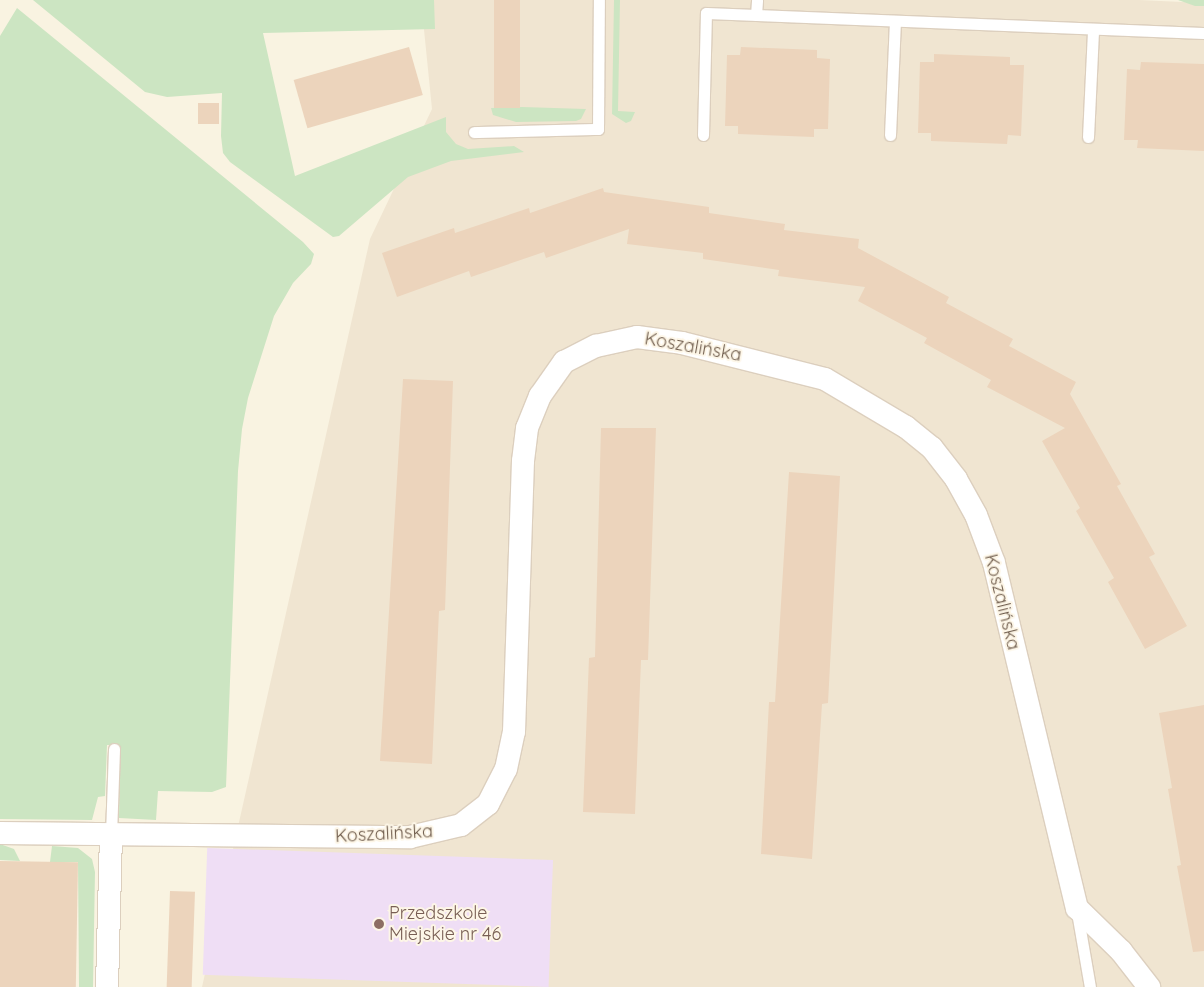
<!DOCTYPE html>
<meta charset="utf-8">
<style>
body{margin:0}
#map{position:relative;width:1204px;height:987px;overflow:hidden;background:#f9f3e1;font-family:Quicksand,sans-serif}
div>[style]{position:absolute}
.residential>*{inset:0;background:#f0e5d1}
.education>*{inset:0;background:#efdef5;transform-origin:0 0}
.green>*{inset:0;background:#cce5c2}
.building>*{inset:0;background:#ecd4bc;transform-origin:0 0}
.roads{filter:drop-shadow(1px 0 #dccfbe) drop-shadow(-1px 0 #dccfbe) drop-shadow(0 1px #dccfbe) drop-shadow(0 -1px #dccfbe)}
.service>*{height:11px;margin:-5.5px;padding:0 5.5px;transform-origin:5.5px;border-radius:5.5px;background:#fff}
.minor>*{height:22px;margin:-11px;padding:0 11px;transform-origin:11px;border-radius:11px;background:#fff}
.dots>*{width:14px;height:14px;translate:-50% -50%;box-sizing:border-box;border:2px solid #fdf6e7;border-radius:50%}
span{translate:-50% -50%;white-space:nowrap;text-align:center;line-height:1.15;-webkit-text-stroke:4px #fdf6e7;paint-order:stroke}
.street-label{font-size:18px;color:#6e5b4b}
.education-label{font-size:18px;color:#785e54}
.left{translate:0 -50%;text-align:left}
</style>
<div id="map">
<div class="residential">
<div style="clip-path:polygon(421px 0,1139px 0,1204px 3px,1204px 987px,202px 987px,370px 239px,432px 109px)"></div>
</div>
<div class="education">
<div style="left:553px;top:860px;width:127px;height:346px;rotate:92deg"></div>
</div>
<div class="green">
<div style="clip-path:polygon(33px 0,434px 0,435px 29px,263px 33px,295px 176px,446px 117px,446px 132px,456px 144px,468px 149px,514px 146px,524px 152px,451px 161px,408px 177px,339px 236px,333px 237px,230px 162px,223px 153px,221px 136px,222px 93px,167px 97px,145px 92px)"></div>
<div style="clip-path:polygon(614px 0,620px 0,618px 111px,635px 112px,631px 121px,626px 123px,612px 114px)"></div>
<div style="clip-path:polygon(1178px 0,1204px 0,1204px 6px,1195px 6px)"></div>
<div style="clip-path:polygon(17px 8px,303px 242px,314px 254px,311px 264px,293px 283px,274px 316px,248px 398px,242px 429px,238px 471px,226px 787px,212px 792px,158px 791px,156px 820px,119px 818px,120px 745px,107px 745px,105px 796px,98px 797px,92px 820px,0 819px,0 36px)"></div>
<div style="clip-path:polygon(522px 107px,586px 109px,581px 119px,576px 121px,516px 122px,493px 115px,491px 108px)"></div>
<div style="clip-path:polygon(0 844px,14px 849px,20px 861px,0 860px)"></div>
<div style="clip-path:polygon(52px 846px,78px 848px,92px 859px,95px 872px,93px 987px,79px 987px,78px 862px,50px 862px)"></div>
</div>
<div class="building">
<div style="left:494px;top:0;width:26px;height:108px"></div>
<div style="left:409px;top:47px;width:50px;height:120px;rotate:74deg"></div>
<div style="clip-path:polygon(741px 47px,817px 50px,817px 58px,830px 59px,828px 129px,814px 129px,814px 137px,738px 134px,738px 126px,725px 126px,727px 55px,740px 55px)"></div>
<div style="clip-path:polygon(934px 54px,1010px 57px,1010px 65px,1024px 65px,1021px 136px,1008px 135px,1007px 144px,931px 141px,931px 133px,918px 133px,920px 62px,934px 62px)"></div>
<div style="clip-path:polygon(1141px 62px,1204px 64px,1204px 151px,1137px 148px,1138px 140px,1124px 140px,1127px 69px,1140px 70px)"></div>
<div style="left:198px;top:103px;width:21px;height:21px"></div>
<div style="clip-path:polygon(603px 188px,604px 192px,709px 207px,709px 213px,785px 224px,784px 230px,859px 239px,858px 248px,949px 297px,946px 303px,1013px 339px,1009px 346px,1076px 382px,1070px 394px,1121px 484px,1117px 486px,1155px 554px,1149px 557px,1187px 626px,1145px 649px,1108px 582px,1114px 578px,1076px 511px,1080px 508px,1042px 441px,1065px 428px,987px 387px,991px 380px,924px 343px,927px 338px,858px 301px,865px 287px,778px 276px,779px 270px,703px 259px,703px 253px,627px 244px,629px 229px,546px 258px,544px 252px,471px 277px,469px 271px,397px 297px,382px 253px,454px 228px,455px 233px,529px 208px,530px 213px)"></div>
<div style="clip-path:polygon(403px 379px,453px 381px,445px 610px,439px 611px,432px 764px,380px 761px)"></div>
<div style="clip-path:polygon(601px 428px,656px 428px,648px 660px,641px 660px,635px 814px,583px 812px,589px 658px,595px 657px)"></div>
<div style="clip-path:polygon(789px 472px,840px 476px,828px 703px,822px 704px,812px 859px,761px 854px,769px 702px,775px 702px)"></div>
<div style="clip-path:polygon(1204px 705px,1204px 951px,1193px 952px,1177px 866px,1181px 865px,1168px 789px,1172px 788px,1159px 713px)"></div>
<div style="left:0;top:861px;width:78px;height:126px;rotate:1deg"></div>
<div style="left:170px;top:891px;width:25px;height:96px;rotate:2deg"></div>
</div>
<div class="roads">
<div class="service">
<div style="left:756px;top:15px;width:15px;rotate:-86deg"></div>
<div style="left:474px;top:132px;width:124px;rotate:-1.4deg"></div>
<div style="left:598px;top:129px;width:129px;rotate:-89.6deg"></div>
<div style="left:703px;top:135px;width:122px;rotate:-88.6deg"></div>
<div style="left:706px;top:13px;width:498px;rotate:2.3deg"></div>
<div style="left:890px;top:135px;width:114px;rotate:-87.5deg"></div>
<div style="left:1088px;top:137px;width:108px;rotate:-87.3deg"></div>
<div style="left:111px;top:835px;width:86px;rotate:-88deg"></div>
<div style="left:1077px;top:912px;width:76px;rotate:80.2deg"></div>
</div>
<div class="minor">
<div style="left:0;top:833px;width:410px;rotate:0.6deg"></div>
<div style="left:410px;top:837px;width:52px;rotate:-13.2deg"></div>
<div style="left:461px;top:825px;width:34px;rotate:-38deg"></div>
<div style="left:488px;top:804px;width:39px;rotate:-63deg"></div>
<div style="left:506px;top:769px;width:38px;rotate:-78deg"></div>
<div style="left:514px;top:732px;width:271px;rotate:-88.1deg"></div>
<div style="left:523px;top:461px;width:33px;rotate:-83deg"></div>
<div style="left:527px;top:428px;width:35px;rotate:-68deg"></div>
<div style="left:540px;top:396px;width:42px;rotate:-54.8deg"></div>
<div style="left:564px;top:362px;width:36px;rotate:-27deg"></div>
<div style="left:596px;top:346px;width:42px;rotate:-12.4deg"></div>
<div style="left:637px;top:337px;width:45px;rotate:7.6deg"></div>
<div style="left:682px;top:343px;width:147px;rotate:14.1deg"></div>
<div style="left:825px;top:379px;width:94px;rotate:30.7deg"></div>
<div style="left:906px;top:427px;width:33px;rotate:39deg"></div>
<div style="left:932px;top:448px;width:39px;rotate:52deg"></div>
<div style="left:956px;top:479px;width:41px;rotate:60.9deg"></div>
<div style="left:976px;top:515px;width:51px;rotate:69.4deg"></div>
<div style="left:994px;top:563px;width:355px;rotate:76.5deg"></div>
<div style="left:1077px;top:908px;width:62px;rotate:44.3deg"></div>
<div style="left:1121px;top:951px;width:46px;rotate:52.1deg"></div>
<div style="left:107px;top:987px;width:152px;rotate:-88.5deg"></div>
</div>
</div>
<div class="dots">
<div style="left:379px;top:924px;background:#8d6e63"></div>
</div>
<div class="street-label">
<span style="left:693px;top:347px;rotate:10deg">Koszalińska</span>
<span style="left:1002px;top:602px;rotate:76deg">Koszalińska</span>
<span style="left:384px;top:834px;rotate:-3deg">Koszalińska</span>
</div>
<div class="education-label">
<span class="left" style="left:389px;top:924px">Przedszkole<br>Miejskie nr 46</span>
</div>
</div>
